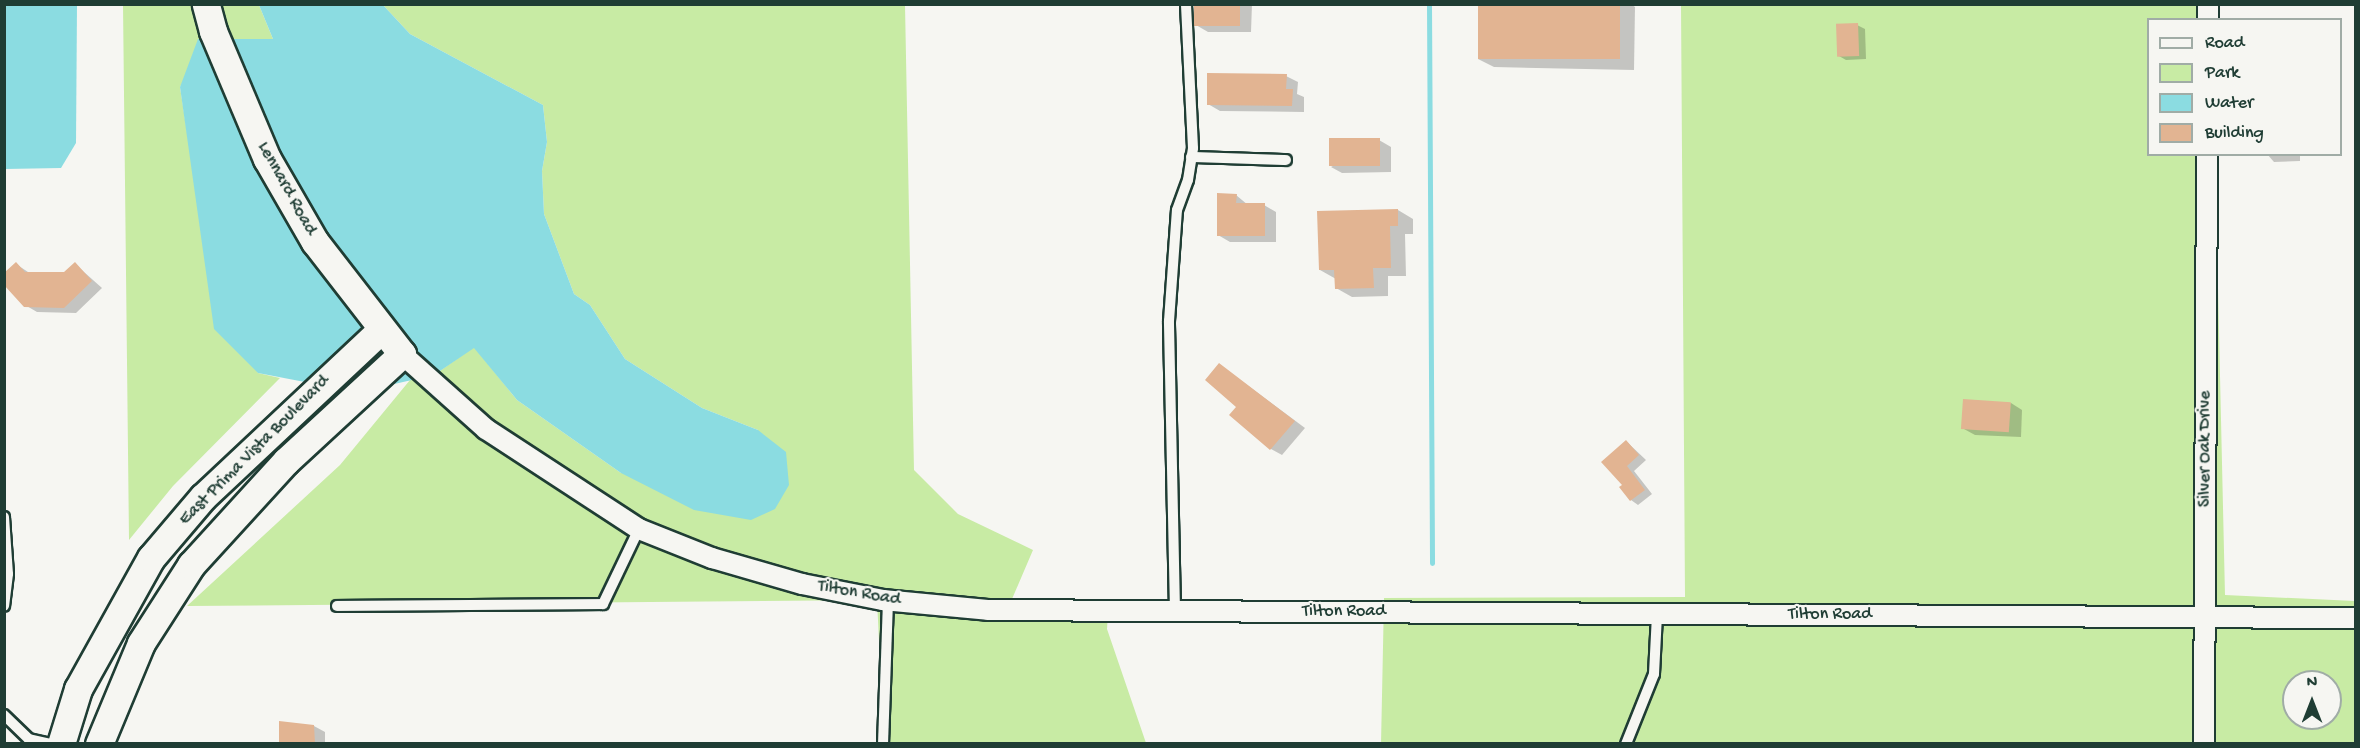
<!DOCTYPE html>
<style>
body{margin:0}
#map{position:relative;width:2360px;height:748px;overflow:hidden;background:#f6f6f2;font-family:"Gochi Hand",sans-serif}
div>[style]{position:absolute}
.green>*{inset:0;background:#c8eba4}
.water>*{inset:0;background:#8bdce1}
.shadow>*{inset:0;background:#0003}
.stream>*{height:5px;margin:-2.5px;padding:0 2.5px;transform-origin:2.5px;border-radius:2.5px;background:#8bdce1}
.building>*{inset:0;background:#e2b492;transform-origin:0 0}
.roads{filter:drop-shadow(2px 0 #1f3d34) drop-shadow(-2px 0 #1f3d34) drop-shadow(0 2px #1f3d34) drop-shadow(0 -2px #1f3d34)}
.lane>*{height:10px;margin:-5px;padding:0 5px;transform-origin:5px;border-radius:5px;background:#f6f6f2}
.street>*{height:20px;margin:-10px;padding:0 10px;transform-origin:10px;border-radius:10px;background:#f6f6f2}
.secondary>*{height:27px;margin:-13.5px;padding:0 13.5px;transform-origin:13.5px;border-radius:13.5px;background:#f6f6f2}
span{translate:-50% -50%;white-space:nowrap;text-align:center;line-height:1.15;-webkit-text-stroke:4.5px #f6f6f2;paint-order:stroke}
.street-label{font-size:18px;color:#1f3d34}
.frame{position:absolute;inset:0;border:6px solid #1f3d34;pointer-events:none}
.legend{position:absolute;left:2147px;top:18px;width:195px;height:138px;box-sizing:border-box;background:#f6f6f2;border:2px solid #a0aca6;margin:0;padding:8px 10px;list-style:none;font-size:18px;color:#1f3d34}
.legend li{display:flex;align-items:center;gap:12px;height:30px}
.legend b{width:30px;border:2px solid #a0aca6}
.north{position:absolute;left:2282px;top:670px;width:60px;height:60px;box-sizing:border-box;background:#f6f6f2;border:2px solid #a0aca6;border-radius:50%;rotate:0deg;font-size:16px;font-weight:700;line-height:24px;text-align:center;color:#1f3d34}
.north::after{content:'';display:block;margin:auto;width:21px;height:27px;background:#1f3d34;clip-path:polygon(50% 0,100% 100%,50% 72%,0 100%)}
</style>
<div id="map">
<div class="green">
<div style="clip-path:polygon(123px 5px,198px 5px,206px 39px,180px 87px,197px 197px,258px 373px,280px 378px,173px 486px,129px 540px)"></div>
<div style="clip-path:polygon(216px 5px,259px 5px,273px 39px,226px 39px)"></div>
<div style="clip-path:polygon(383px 5px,905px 5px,914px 470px,958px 514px,1033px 550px,1012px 599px,1109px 599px,1107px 629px,1146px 743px,884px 743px,877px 600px,187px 606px,340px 465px,410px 380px,434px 375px,474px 347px,517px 400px,621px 473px,758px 430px,702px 408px,625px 359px,590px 305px,574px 294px,544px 214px,542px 171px,547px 142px,543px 105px,410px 34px)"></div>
<div style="clip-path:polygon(evenodd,1681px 5px,2213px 5px,2213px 19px,2148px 20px,2148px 154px,2215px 155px,2225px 595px,2355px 601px,2355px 743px,1381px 744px,1384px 598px,1685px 597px,1681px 5px,2294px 682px,2330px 682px,2330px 718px,2294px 718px,2294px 682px)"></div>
</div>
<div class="water">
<div style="clip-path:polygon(5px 4px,77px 5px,76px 143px,61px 168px,5px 169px)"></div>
<div style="clip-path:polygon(259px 5px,383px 5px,410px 34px,543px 105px,547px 142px,542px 171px,544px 214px,574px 294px,590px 305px,625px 359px,702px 408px,758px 430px,786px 452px,789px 485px,775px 509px,751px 520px,694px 510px,621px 473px,517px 400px,474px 348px,434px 375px,381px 387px,401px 368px,275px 154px,226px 39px,273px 39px)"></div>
<div style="clip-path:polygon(198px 39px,206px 39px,369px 328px,310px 383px,258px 373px,214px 329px,180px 87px)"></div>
</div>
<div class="shadow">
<div style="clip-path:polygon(1195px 4px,1252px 4px,1251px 32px,1208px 32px,1196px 25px)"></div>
<div style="clip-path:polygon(1479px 4px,1631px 4px,1635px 7px,1634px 70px,1494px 67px,1478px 59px)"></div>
<div style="clip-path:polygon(1857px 25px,1865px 29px,1866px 59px,1846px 60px,1839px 56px)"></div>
<div style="clip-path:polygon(1286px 76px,1298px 82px,1297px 94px,1304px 97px,1304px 112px,1220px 111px,1208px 104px)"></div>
<div style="clip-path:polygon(1379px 140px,1391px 147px,1391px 172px,1342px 173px,1331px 167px)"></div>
<div style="clip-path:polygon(2267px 154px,2300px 154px,2300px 161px,2274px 162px)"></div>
<div style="clip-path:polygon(1236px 195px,1248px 205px,1264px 205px,1276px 212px,1276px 242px,1230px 242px,1218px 235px)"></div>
<div style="clip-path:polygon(1398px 210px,1413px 219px,1413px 234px,1405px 234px,1406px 276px,1388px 276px,1388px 296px,1352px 297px,1336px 288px,1336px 279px,1320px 270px)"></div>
<div style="clip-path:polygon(16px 264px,31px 274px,64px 273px,75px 264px,102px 288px,76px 313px,37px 312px,25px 305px)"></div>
<div style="clip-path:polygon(1220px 365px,1305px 428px,1282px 455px,1271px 449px,1239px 407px)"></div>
<div style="clip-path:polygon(2011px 403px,2022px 410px,2021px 437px,1975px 435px,1964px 429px)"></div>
<div style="clip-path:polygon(1627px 442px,1646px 460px,1634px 471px,1652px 494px,1638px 505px,1631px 500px,1624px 485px)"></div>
<div style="clip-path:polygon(314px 726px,325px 732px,325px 744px,281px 744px)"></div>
</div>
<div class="stream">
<div style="left:1429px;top:4px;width:559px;rotate:89.69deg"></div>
</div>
<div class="building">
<div style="left:1194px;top:4px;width:46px;height:22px"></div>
<div style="left:1478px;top:4px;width:142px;height:55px"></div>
<div style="left:1858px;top:23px;width:33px;height:22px;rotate:88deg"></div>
<div style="clip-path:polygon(1207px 73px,1287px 74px,1286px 89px,1293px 89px,1292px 106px,1207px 105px)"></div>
<div style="left:1380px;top:138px;width:28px;height:51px;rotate:90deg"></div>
<div style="clip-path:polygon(1217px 193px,1237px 194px,1236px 203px,1265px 203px,1265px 236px,1217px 236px)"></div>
<div style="clip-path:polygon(1398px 209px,1398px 226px,1390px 226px,1391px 268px,1373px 268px,1374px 288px,1335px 289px,1334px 270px,1319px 270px,1317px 211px)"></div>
<div style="clip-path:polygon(16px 262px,25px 272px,64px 272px,75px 262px,92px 281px,64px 308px,24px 307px,4px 285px,4px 273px)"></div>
<div style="clip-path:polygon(1219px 363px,1295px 421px,1270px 450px,1229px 415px,1236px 407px,1205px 380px)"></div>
<div style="left:1963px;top:399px;width:48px;height:30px;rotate:4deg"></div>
<div style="clip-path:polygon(1626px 440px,1639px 455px,1627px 466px,1645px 490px,1630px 501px,1619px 487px,1622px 485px,1601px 462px)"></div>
<div style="clip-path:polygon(279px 721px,314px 725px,315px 744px,279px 744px)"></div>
</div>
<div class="roads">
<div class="lane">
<div style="left:1191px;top:157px;width:95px;rotate:1.8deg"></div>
<div style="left:4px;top:517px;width:57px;rotate:86deg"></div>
<div style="left:8px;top:574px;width:32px;rotate:97deg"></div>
<div style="left:337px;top:606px;width:266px;rotate:-0.4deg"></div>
<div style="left:603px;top:604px;width:83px;rotate:-64.4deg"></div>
<div style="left:1175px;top:611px;width:290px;rotate:-91.2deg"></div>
<div style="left:1169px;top:321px;width:111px;rotate:-85.9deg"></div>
<div style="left:1177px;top:210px;width:32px;rotate:-70deg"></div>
<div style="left:1188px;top:180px;width:32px;rotate:-81deg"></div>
<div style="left:1193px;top:148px;width:144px;rotate:-92.8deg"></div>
<div style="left:4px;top:715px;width:35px;rotate:44deg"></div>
<div style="left:29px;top:739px;width:23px;rotate:13deg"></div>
<div style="left:883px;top:744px;width:143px;rotate:-88deg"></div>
<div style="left:1626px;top:744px;width:75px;rotate:-68.2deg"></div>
<div style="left:1654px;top:674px;width:60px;rotate:-87.1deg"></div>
</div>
<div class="street">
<div style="left:2208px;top:20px;width:16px;rotate:-90deg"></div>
<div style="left:402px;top:354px;width:113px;rotate:41.8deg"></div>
<div style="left:486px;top:429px;width:183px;rotate:33.2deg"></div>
<div style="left:639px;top:529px;width:79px;rotate:21.7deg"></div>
<div style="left:712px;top:558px;width:94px;rotate:16.1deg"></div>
<div style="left:802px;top:584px;width:83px;rotate:11.2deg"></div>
<div style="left:883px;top:600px;width:105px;rotate:5.4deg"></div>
<div style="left:988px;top:610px;width:1368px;rotate:0.34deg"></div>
<div style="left:2204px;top:744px;width:590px;rotate:-89.71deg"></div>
</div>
<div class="secondary">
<div style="left:61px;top:744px;width:58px;rotate:-72.8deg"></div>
<div style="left:78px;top:689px;width:150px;rotate:-60.9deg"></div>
<div style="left:151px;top:558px;width:80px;rotate:-49.6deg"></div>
<div style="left:203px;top:497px;width:245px;rotate:-43.2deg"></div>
<div style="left:99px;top:744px;width:109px;rotate:-67.4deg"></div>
<div style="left:141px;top:643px;width:93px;rotate:-57.3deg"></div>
<div style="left:191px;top:565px;width:141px;rotate:-47.6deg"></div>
<div style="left:286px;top:461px;width:158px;rotate:-42.7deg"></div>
<div style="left:402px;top:354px;width:142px;rotate:-127.8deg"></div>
<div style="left:315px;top:242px;width:96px;rotate:-120deg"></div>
<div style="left:267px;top:159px;width:139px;rotate:-112.9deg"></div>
<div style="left:213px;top:31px;width:28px;rotate:-105deg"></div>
</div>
</div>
<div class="street-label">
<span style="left:286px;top:189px;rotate:61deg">Lennard Road</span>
<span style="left:2206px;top:449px;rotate:-90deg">Silver Oak Drive</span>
<span style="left:255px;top:451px;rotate:-45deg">East Prima Vista Boulevard</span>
<span style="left:859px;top:594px;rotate:10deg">Tilton Road</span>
<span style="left:1344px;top:612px">Tilton Road</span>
<span style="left:1830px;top:615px">Tilton Road</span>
</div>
<div class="frame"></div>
<ul class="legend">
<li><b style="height:8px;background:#f6f6f2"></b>Road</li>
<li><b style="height:16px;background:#c8eba4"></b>Park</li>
<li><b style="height:16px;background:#8bdce1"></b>Water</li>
<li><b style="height:16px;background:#e2b492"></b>Building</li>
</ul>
<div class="north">N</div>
</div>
